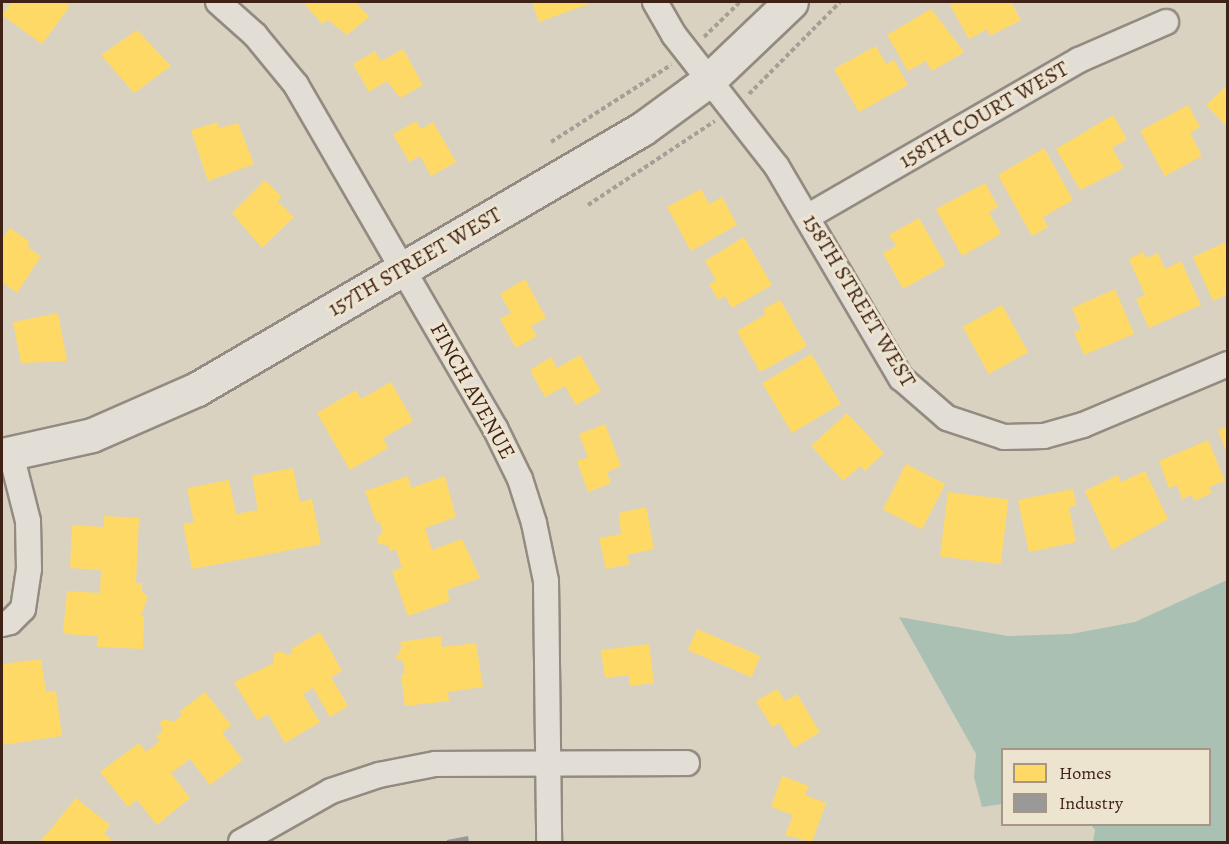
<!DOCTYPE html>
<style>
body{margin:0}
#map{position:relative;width:1229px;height:844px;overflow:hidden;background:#d9d2c1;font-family:Alegreya,serif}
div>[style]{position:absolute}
.water>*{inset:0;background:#a9c0b3}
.homes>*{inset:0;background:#ffd966;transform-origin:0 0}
.industry>*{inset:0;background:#999}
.path>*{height:4px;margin-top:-2px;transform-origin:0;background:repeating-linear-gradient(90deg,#a59f97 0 4.5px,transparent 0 7.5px)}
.roads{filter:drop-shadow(2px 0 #938b81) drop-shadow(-2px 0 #938b81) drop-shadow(0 2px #938b81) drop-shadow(0 -2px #938b81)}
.street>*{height:24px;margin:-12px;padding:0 12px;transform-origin:12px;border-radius:12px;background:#e2ded5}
.secondary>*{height:33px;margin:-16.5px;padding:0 16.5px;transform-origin:16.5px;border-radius:16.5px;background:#e2ded5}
span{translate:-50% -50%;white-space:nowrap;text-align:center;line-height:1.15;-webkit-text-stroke:6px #ede4d0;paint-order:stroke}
.street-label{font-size:22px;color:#3f2115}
.frame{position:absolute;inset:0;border:3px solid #3f2115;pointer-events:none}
.legend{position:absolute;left:1001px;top:748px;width:210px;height:78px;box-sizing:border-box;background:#ede4d0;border:2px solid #a79685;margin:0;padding:8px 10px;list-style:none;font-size:18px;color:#3f2115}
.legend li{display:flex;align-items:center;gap:12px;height:30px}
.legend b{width:30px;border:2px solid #a79685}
</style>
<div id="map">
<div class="water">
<div style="clip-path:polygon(1227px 580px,1227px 842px,1093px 842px,1095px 830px,1091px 825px,1210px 824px,1210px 750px,1002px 750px,1002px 804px,982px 807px,974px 777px,976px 754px,899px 617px,1008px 636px,1071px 634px,1135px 622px)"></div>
</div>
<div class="homes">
<div style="clip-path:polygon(12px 2px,64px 2px,70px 6px,42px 44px,2px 15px)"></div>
<div style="clip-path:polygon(303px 2px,356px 2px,369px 17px,347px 35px,328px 20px,322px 24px)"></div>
<div style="clip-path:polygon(532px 2px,588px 2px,589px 4px,539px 22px)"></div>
<div style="clip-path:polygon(956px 2px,1011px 2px,1021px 20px,990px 36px,987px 29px,969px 39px,950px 5px)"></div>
<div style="clip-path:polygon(931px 9px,964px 52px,932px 71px,926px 61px,908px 71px,887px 35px)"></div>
<div style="clip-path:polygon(137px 30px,171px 66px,134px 93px,101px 55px)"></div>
<div style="clip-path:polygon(876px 46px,886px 64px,894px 60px,908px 85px,859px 112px,834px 69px)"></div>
<div style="clip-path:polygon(403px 49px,423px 85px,400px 98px,387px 81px,369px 92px,353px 64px,375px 51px,381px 61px)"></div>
<div style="clip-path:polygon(1228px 84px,1228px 128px,1206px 105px)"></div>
<div style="clip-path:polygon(1188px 105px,1200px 127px,1190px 133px,1202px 156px,1165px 176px,1140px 131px)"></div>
<div style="clip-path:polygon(1113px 115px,1127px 139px,1112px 148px,1124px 168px,1080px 190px,1056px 149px)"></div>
<div style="clip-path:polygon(416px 121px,421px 129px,433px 122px,456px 162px,431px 176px,420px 156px,409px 162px,393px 134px)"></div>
<div style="clip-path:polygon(218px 122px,219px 128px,238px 123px,254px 164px,208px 181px,191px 130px)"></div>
<div style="clip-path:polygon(1044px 148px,1073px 200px,1043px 217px,1048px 227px,1032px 236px,998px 175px)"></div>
<div style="clip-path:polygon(265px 180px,282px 197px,277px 201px,294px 217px,262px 248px,232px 213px)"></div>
<div style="clip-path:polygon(985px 183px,998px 207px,989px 212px,1001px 234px,962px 256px,936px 209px)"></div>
<div style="clip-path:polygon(701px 189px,709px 204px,722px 197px,737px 225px,691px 251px,667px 207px)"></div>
<div style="clip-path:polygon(919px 218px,946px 265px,903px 289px,883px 253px,896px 246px,889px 235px)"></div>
<div style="clip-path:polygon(10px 228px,30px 242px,27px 247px,41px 256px,17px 293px,2px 282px,2px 239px)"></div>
<div style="clip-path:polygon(744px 237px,772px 285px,732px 308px,725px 296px,718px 300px,709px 284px,716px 280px,705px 261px)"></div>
<div style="clip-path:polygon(1228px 241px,1228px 294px,1213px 301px,1193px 257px)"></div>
<div style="clip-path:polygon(1143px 252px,1146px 258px,1158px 253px,1165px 269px,1181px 261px,1201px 305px,1149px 328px,1136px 299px,1145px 295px,1129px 259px)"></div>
<div style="clip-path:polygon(525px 279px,546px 318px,531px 326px,537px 336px,516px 348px,500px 319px,511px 313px,500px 294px)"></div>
<div style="clip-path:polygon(1115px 289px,1134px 334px,1084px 355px,1074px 332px,1081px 329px,1072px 308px)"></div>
<div style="clip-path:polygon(780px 300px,807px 346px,760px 372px,737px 331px,766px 314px,763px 309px)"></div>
<div style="left:1002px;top:305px;width:54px;height:45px;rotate:61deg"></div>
<div style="clip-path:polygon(58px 313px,67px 361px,21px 363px,13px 322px)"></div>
<div style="left:811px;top:354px;width:58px;height:57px;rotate:59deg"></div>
<div style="clip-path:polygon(580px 355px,601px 391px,576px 405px,565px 386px,545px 397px,530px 370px,551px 357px,557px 368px)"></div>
<div style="clip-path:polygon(391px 382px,413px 421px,383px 438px,388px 448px,350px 470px,317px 413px,356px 390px,361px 399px)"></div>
<div style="clip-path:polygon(847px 413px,884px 453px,865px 471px,860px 466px,843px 481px,811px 446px)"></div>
<div style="clip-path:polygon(605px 424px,621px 466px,607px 472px,611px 483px,588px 492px,577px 461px,588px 457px,579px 434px)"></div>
<div style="clip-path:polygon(1228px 426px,1228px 453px,1227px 453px,1218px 430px)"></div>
<div style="clip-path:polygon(1208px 440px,1225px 481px,1209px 487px,1212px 493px,1194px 501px,1192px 495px,1182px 499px,1177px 485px,1169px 488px,1159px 461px)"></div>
<div style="left:906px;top:464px;width:44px;height:51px;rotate:27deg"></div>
<div style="clip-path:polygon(293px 468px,300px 502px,312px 499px,321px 544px,192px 569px,183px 524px,194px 522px,187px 488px,229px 480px,236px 514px,258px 510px,252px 476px)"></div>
<div style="clip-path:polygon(1145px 471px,1168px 519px,1112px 550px,1085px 491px,1118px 475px,1121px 482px)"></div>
<div style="clip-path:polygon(408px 476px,411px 488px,445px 476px,456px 517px,425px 528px,432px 550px,462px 539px,480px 578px,447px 590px,450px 601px,408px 616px,392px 571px,402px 568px,396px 549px,390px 551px,388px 545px,379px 544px,377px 539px,383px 531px,379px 521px,376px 522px,365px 491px)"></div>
<div style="clip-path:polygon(1073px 489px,1076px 506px,1069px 507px,1076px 542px,1029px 552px,1018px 500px)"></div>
<div style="left:948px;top:492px;width:61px;height:65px;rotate:7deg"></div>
<div style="clip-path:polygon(646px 507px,654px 549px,627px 555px,630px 564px,606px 569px,599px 538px,621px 534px,619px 513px)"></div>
<div style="clip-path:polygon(104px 516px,139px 518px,136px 583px,142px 583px,142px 592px,148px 596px,141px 616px,144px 616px,143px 649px,97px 647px,98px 636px,63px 634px,67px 591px,100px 593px,101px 570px,70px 568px,72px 525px,104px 527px)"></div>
<div style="left:697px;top:629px;width:69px;height:23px;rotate:23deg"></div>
<div style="clip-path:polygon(320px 632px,342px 671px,331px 677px,348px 706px,330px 717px,313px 688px,303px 694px,320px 722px,285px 743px,268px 714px,257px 720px,234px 682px,274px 663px,274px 654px,279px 651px,288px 655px,293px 652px,291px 649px)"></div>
<div style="clip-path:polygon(441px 636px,442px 647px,476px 643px,483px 687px,448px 692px,449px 701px,405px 706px,401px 674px,405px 673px,403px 661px,395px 658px,402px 648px,400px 642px)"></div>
<div style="clip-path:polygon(649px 644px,654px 683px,630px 686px,629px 675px,605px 678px,601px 650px)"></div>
<div style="clip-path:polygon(41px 659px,46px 692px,56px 691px,62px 736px,2px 745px,2px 664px)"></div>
<div style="clip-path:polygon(777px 689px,785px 701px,797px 694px,820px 732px,794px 748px,779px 723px,772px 727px,756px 701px)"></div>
<div style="clip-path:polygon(205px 692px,231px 725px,222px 733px,243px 760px,210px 785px,190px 759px,171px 773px,190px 798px,157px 825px,137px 800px,128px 807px,100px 772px,139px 743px,146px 752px,160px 741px,156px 736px,162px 732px,160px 723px,164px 719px,174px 722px,182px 715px,179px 712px)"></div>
<div style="clip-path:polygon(782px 776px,809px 786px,805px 795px,826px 803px,812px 842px,785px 835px,793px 815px,771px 807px)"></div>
<div style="clip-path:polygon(76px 798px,110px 825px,104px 834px,114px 842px,40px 842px)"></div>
</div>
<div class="industry">
<div style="clip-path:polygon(468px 836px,469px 842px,447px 842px,447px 840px)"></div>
</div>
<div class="path">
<div style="left:704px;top:37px;width:50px;rotate:-44.2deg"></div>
<div style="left:749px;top:94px;width:129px;rotate:-45.3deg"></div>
<div style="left:551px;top:142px;width:143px;rotate:-32.7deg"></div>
<div style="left:588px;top:205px;width:152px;rotate:-33.5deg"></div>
</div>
<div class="roads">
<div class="street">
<div style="left:218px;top:2px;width:50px;rotate:41.7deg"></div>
<div style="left:255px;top:35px;width:65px;rotate:50.6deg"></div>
<div style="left:296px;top:85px;width:397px;rotate:59.9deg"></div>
<div style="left:495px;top:428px;width:57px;rotate:63.9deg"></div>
<div style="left:520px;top:479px;width:46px;rotate:72.3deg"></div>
<div style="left:534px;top:523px;width:59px;rotate:78.3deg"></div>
<div style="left:546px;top:581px;width:261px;rotate:89.3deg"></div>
<div style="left:655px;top:2px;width:38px;rotate:60deg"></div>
<div style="left:674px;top:35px;width:167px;rotate:52deg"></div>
<div style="left:777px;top:167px;width:245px;rotate:59.6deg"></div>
<div style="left:901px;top:378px;width:61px;rotate:41deg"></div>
<div style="left:947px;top:418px;width:60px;rotate:18.4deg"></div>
<div style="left:1004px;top:437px;width:40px;rotate:-1.4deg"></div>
<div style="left:1044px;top:436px;width:41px;rotate:-15.8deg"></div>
<div style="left:1083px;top:425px;width:157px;rotate:-22.8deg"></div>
<div style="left:807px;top:217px;width:314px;rotate:-30deg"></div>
<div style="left:1079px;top:60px;width:95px;rotate:-23.6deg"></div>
<div style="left:2px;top:624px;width:8px;rotate:-14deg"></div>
<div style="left:10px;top:622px;width:18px;rotate:-45deg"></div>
<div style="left:23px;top:609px;width:40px;rotate:-81.5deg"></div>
<div style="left:29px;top:569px;width:48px;rotate:-91.2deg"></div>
<div style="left:28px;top:521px;width:69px;rotate:-104.2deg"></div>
<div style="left:241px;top:842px;width:103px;rotate:-29.5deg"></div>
<div style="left:331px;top:791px;width:51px;rotate:-18.4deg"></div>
<div style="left:379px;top:775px;width:57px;rotate:-11.1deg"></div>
<div style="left:435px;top:764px;width:252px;rotate:-0.2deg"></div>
</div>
<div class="secondary">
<div style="left:2px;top:455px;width:92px;rotate:-12.5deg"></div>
<div style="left:92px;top:435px;width:115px;rotate:-23.7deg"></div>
<div style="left:197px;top:389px;width:515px;rotate:-30.3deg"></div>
<div style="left:642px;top:129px;width:83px;rotate:-36.2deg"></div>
<div style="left:709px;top:80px;width:113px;rotate:-43.6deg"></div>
</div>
</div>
<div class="street-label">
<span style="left:984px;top:115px;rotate:-30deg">158TH COURT WEST</span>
<span style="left:415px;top:262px;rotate:-30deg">157TH STREET WEST</span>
<span style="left:859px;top:301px;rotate:59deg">158TH STREET WEST</span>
<span style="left:472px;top:391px;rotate:61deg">FINCH AVENUE</span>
</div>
<div class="frame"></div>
<ul class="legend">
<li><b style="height:16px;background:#ffd966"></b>Homes</li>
<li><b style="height:16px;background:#999"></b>Industry</li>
</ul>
</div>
